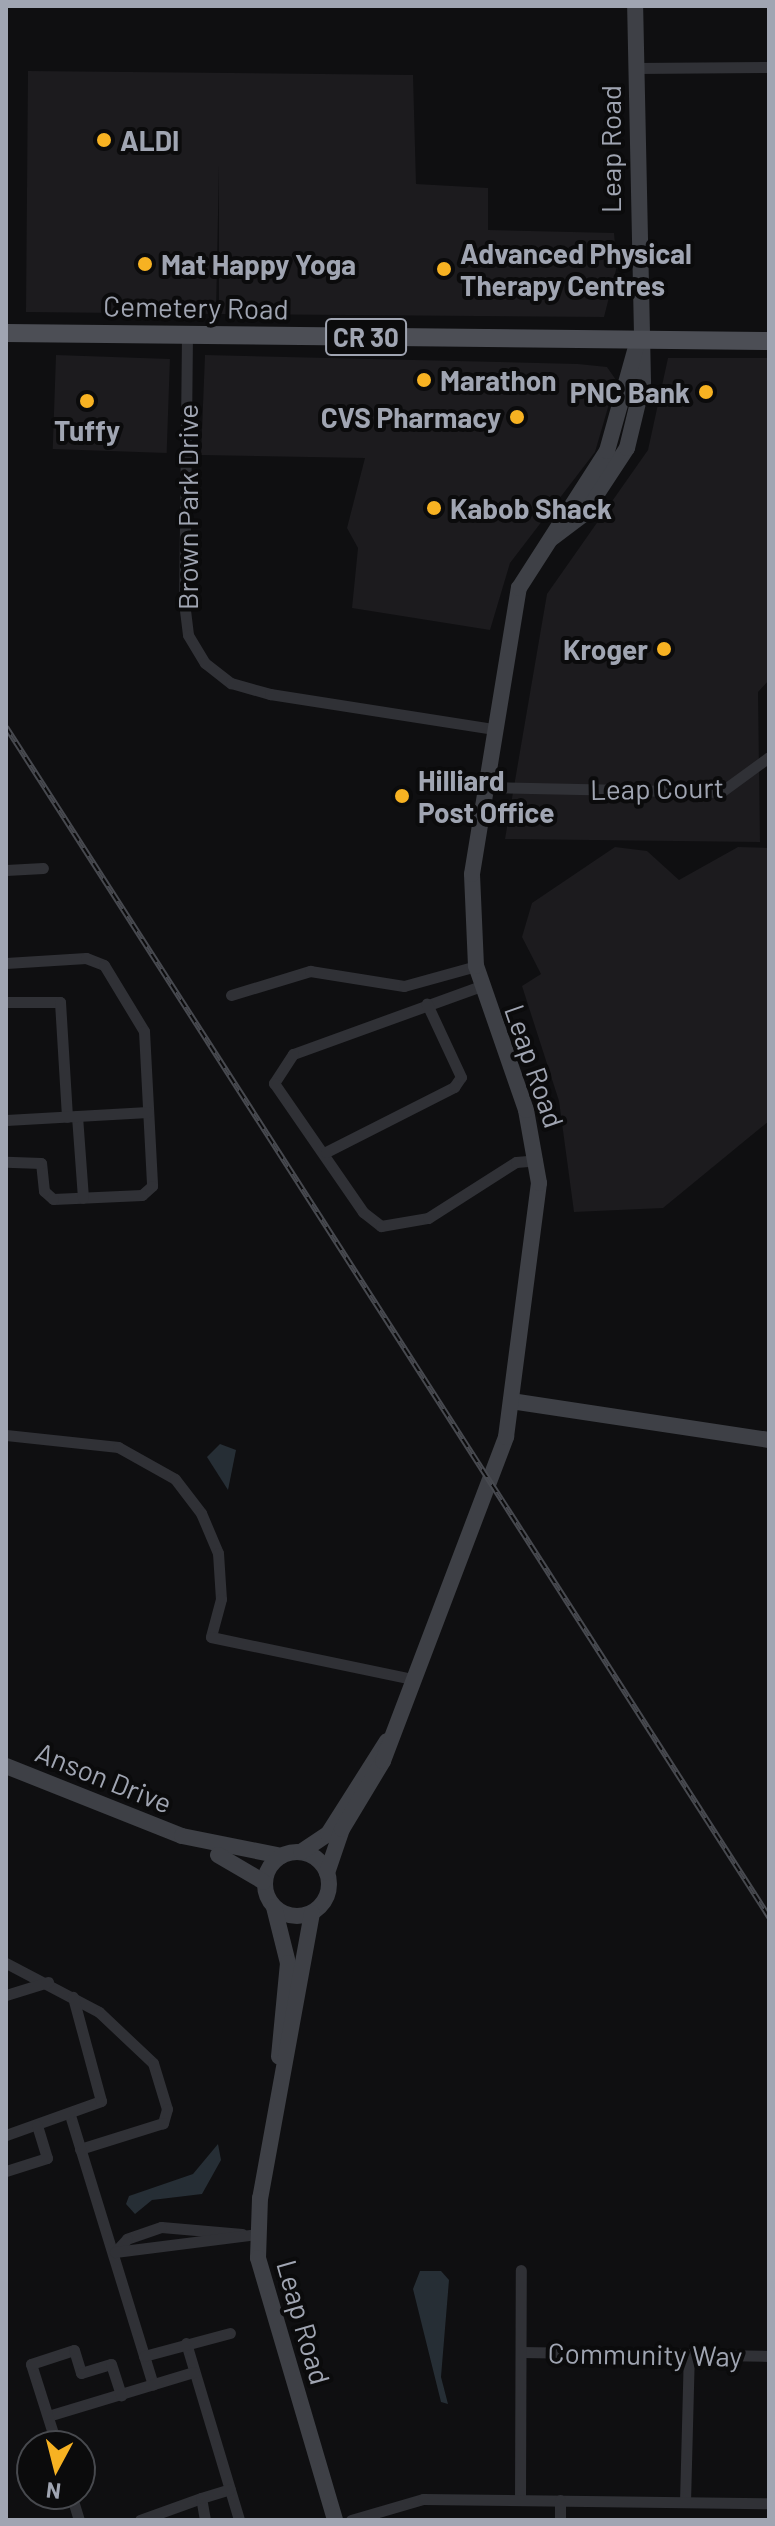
<!DOCTYPE html>
<style>
body{margin:0}
#map{position:relative;width:775px;height:2526px;overflow:hidden;background:#0f0f11;font-family:Barlow,sans-serif}
div>[style]{position:absolute}
.built>*{inset:0;background:#1c1b1e;transform-origin:0 0}
.water>*{inset:0;background:#262e35}
.street>*{height:11px;margin:-5.5px;padding:0 5.5px;transform-origin:5.5px;border-radius:5.5px;background:#303136}
.secondary>*{height:16px;margin:-8px;padding:0 8px;transform-origin:8px;border-radius:8px;background:#3e4046}
.secondary>.ring{margin:-8px;padding:0;box-sizing:content-box;background:none;border:16px solid #3e4046;border-radius:50%}
.primary>*{height:18px;margin:-9px;padding:0 9px;transform-origin:9px;border-radius:9px;background:#4c4e55}
.rail>*{height:6px;margin-top:-3px;transform-origin:0;background:repeating-linear-gradient(90deg,#0b0b0c 0 9px,#47494f 0 18px);box-sizing:border-box;border-block:2px solid #47494f}
.dots>*{width:22px;height:22px;translate:-50% -50%;box-sizing:border-box;border:4px solid #0b0b0c;border-radius:50%}
span{translate:-50% -50%;white-space:nowrap;text-align:center;line-height:1.15;-webkit-text-stroke:8px #0b0b0c;paint-order:stroke}
.shield-label span{padding:2px 6px;background:#0b0b0c;border:2px solid;border-radius:6px;-webkit-text-stroke-width:0}
.shield-label{font-size:26px;color:#a0a5b2;font-weight:700}
.poi-label{font-size:28px;color:#a0a5b2;font-weight:700}
.left{translate:0 -50%;text-align:left}
.right{translate:-100% -50%;text-align:right}
.street-label{font-size:28px;color:#a0a5b2}
.frame{position:absolute;inset:0;border:8px solid #a0a5b2;pointer-events:none}
.north{position:absolute;left:16px;top:2430px;width:80px;height:80px;box-sizing:border-box;background:#0b0b0c;border:2px solid #47494e;border-radius:50%;rotate:187deg;font-size:22px;font-weight:700;line-height:32px;text-align:center;color:#a0a5b2}
.north::after{content:'';display:block;margin:auto;width:28px;height:36px;background:#f7b222;clip-path:polygon(50% 0,100% 100%,50% 72%,0 100%)}
</style>
<div id="map">
<div class="built">
<div style="clip-path:polygon(28px 71px,413px 75px,416px 184px,488px 188px,488px 230px,614px 233px,617px 266px,604px 317px,219px 314px,219px 165px,216px 314px,26px 312px)"></div>
<div style="left:56px;top:355px;width:114px;height:94px;rotate:2deg"></div>
<div style="clip-path:polygon(205px 355px,578px 364px,607px 367px,616px 380px,595px 452px,510px 563px,490px 630px,352px 608px,358px 548px,347px 528px,365px 458px,201px 455px)"></div>
<div style="clip-path:polygon(668px 358px,769px 358px,769px 680px,758px 692px,760px 842px,505px 839px,547px 594px,648px 450px)"></div>
<div style="clip-path:polygon(615px 847px,647px 851px,679px 880px,738px 847px,769px 848px,769px 1121px,663px 1208px,574px 1212px,559px 1101px,522px 986px,541px 974px,522px 937px,532px 903px)"></div>
</div>
<div class="water">
<div style="clip-path:polygon(220px 1444px,236px 1450px,228px 1490px,207px 1457px)"></div>
<div style="clip-path:polygon(218px 2144px,221px 2160px,202px 2194px,152px 2200px,135px 2214px,126px 2204px,129px 2196px,193px 2174px)"></div>
<div style="clip-path:polygon(420px 2271px,441px 2271px,449px 2280px,441px 2377px,448px 2404px,441px 2402px,413px 2289px)"></div>
</div>
<div class="street">
<div style="left:635px;top:68px;width:134px;rotate:-0.4deg"></div>
<div style="left:187px;top:334px;width:268px;rotate:90.6deg"></div>
<div style="left:184px;top:602px;width:33px;rotate:83deg"></div>
<div style="left:188px;top:635px;width:33px;rotate:59deg"></div>
<div style="left:205px;top:663px;width:33px;rotate:38deg"></div>
<div style="left:231px;top:683px;width:41px;rotate:15.8deg"></div>
<div style="left:270px;top:694px;width:227px;rotate:8.9deg"></div>
<div style="left:485px;top:787px;width:236px;rotate:1.2deg"></div>
<div style="left:721px;top:792px;width:59px;rotate:-36.1deg"></div>
<div style="left:6px;top:870px;width:37px;rotate:-3deg"></div>
<div style="left:6px;top:963px;width:80px;rotate:-3.6deg"></div>
<div style="left:86px;top:958px;width:19px;rotate:21deg"></div>
<div style="left:104px;top:965px;width:77px;rotate:58.8deg"></div>
<div style="left:144px;top:1031px;width:155px;rotate:87deg"></div>
<div style="left:152px;top:1186px;width:13px;rotate:138deg"></div>
<div style="left:142px;top:1195px;width:89px;rotate:177.4deg"></div>
<div style="left:53px;top:1199px;width:12px;rotate:-138deg"></div>
<div style="left:44px;top:1191px;width:28px;rotate:-96deg"></div>
<div style="left:41px;top:1163px;width:35px;rotate:-178deg"></div>
<div style="left:481px;top:986px;width:200px;rotate:160.1deg"></div>
<div style="left:293px;top:1054px;width:35px;rotate:123deg"></div>
<div style="left:274px;top:1083px;width:157px;rotate:55.4deg"></div>
<div style="left:363px;top:1212px;width:23px;rotate:38deg"></div>
<div style="left:381px;top:1226px;width:48px;rotate:-9.7deg"></div>
<div style="left:428px;top:1218px;width:104px;rotate:-32.5deg"></div>
<div style="left:516px;top:1162px;width:21px;rotate:-5deg"></div>
<div style="left:231px;top:995px;width:83px;rotate:-16.9deg"></div>
<div style="left:310px;top:971px;width:95px;rotate:9.1deg"></div>
<div style="left:404px;top:986px;width:75px;rotate:-15.5deg"></div>
<div style="left:6px;top:1002px;width:54px"></div>
<div style="left:60px;top:1002px;width:115px;rotate:86.5deg"></div>
<div style="left:77px;top:1116px;width:82px;rotate:85.8deg"></div>
<div style="left:6px;top:1120px;width:142px;rotate:-3.2deg"></div>
<div style="left:326px;top:1152px;width:144px;rotate:-26.9deg"></div>
<div style="left:454px;top:1087px;width:12px;rotate:-55deg"></div>
<div style="left:461px;top:1077px;width:81px;rotate:-115deg"></div>
<div style="left:6px;top:1435px;width:113px;rotate:6.1deg"></div>
<div style="left:118px;top:1447px;width:65px;rotate:29.3deg"></div>
<div style="left:175px;top:1479px;width:43px;rotate:52.6deg"></div>
<div style="left:201px;top:1513px;width:43px;rotate:67deg"></div>
<div style="left:218px;top:1553px;width:46px;rotate:86.3deg"></div>
<div style="left:221px;top:1599px;width:39px;rotate:105deg"></div>
<div style="left:211px;top:1637px;width:205px;rotate:11.8deg"></div>
<div style="left:6px;top:1963px;width:105px;rotate:27.8deg"></div>
<div style="left:99px;top:2012px;width:74px;rotate:43.4deg"></div>
<div style="left:153px;top:2063px;width:48px;rotate:73.1deg"></div>
<div style="left:167px;top:2109px;width:15px;rotate:106deg"></div>
<div style="left:163px;top:2123px;width:87px;rotate:162.6deg"></div>
<div style="left:6px;top:1995px;width:44px;rotate:-17.2deg"></div>
<div style="left:70px;top:2115px;width:282px;rotate:72.9deg"></div>
<div style="left:6px;top:2135px;width:101px;rotate:-19.7deg"></div>
<div style="left:101px;top:2101px;width:108px;rotate:-105.1deg"></div>
<div style="left:6px;top:2171px;width:43px;rotate:-17.6deg"></div>
<div style="left:47px;top:2158px;width:34px;rotate:-107deg"></div>
<div style="left:242px;top:2234px;width:81px;rotate:-175.1deg"></div>
<div style="left:161px;top:2227px;width:36px;rotate:161deg"></div>
<div style="left:127px;top:2239px;width:18px;rotate:133deg"></div>
<div style="left:115px;top:2252px;width:143px;rotate:-7.2deg"></div>
<div style="left:186px;top:2343px;width:185px;rotate:73.3deg"></div>
<div style="left:521px;top:2352px;width:248px;rotate:0.9deg"></div>
<div style="left:144px;top:2356px;width:89px;rotate:-15deg"></div>
<div style="left:48px;top:2416px;width:152px;rotate:-16.8deg"></div>
<div style="left:57px;top:2446px;width:86px;rotate:-107.6deg"></div>
<div style="left:31px;top:2364px;width:45px;rotate:-18deg"></div>
<div style="left:74px;top:2350px;width:24px;rotate:73deg"></div>
<div style="left:81px;top:2373px;width:31px;rotate:-17deg"></div>
<div style="left:111px;top:2364px;width:33px;rotate:72deg"></div>
<div style="left:71px;top:2494px;width:27px;rotate:73deg"></div>
<div style="left:520px;top:2500px;width:230px;rotate:-89.8deg"></div>
<div style="left:685px;top:2502px;width:148px;rotate:-88.5deg"></div>
<div style="left:140px;top:2520px;width:65px;rotate:-19.8deg"></div>
<div style="left:205px;top:2520px;width:22px;rotate:-100deg"></div>
<div style="left:201px;top:2498px;width:30px;rotate:-17deg"></div>
<div style="left:351px;top:2520px;width:75px;rotate:-16.3deg"></div>
<div style="left:423px;top:2499px;width:346px;rotate:0.7deg"></div>
<div style="left:560px;top:2520px;width:20px;rotate:-90deg"></div>
</div>
<div class="secondary">
<div style="left:552px;top:538px;width:39px;rotate:-37deg"></div>
<div style="left:583px;top:515px;width:80px;rotate:-56.7deg"></div>
<div style="left:627px;top:448px;width:68px;rotate:-76.4deg"></div>
<div style="left:643px;top:382px;width:376px;rotate:-91.2deg"></div>
<div style="left:511px;top:1401px;width:261px;rotate:8.6deg"></div>
<div style="left:6px;top:1766px;width:189px;rotate:21.7deg"></div>
<div style="left:182px;top:1836px;width:101px;rotate:11.4deg"></div>
<div class="ring" style="left:265px;top:1852px;width:48px;height:48px"></div>
<div style="left:301px;top:1852px;width:32px;rotate:-34deg"></div>
<div style="left:328px;top:1834px;width:110px;rotate:-57.6deg"></div>
<div style="left:218px;top:1855px;width:53px;rotate:30.4deg"></div>
<div style="left:327px;top:1873px;width:46px;rotate:-71.2deg"></div>
<div style="left:342px;top:1829px;width:79px;rotate:-58.9deg"></div>
<div style="left:383px;top:1761px;width:347px;rotate:-69.2deg"></div>
<div style="left:506px;top:1437px;width:256px;rotate:-82.6deg"></div>
<div style="left:539px;top:1183px;width:74px;rotate:-100.1deg"></div>
<div style="left:526px;top:1110px;width:152px;rotate:-109.1deg"></div>
<div style="left:476px;top:966px;width:92px;rotate:-92.5deg"></div>
<div style="left:472px;top:874px;width:290px;rotate:-80.7deg"></div>
<div style="left:519px;top:588px;width:163px;rotate:-57.3deg"></div>
<div style="left:607px;top:451px;width:115px;rotate:-74.4deg"></div>
<div style="left:274px;top:1907px;width:58px;rotate:76deg"></div>
<div style="left:288px;top:1963px;width:94px;rotate:95.5deg"></div>
<div style="left:312px;top:1913px;width:290px;rotate:100.3deg"></div>
<div style="left:260px;top:2198px;width:60px;rotate:91.9deg"></div>
<div style="left:258px;top:2258px;width:273px;rotate:73.6deg"></div>
</div>
<div class="primary">
<div style="left:6px;top:333px;width:763px;rotate:0.6deg"></div>
</div>
<div class="rail">
<div style="left:6px;top:727px;width:1414px;rotate:57.33deg"></div>
</div>
<div class="dots">
<div style="left:104px;top:140px;background:#f7b222"></div>
<div style="left:145px;top:264px;background:#f7b222"></div>
<div style="left:444px;top:269px;background:#f7b222"></div>
<div style="left:424px;top:380px;background:#f7b222"></div>
<div style="left:706px;top:392px;background:#f7b222"></div>
<div style="left:87px;top:401px;background:#f7b222"></div>
<div style="left:517px;top:417px;background:#f7b222"></div>
<div style="left:434px;top:508px;background:#f7b222"></div>
<div style="left:664px;top:649px;background:#f7b222"></div>
<div style="left:402px;top:796px;background:#f7b222"></div>
</div>
<div class="shield-label">
<span style="left:366px;top:337px">CR 30</span>
</div>
<div class="poi-label">
<span class="left" style="left:120px;top:140px">ALDI</span>
<span class="left" style="left:460px;top:269px">Advanced Physical<br>Therapy Centres</span>
<span class="left" style="left:161px;top:264px">Mat Happy Yoga</span>
<span class="left" style="left:440px;top:380px">Marathon</span>
<span class="right" style="left:690px;top:392px">PNC Bank</span>
<span class="right" style="left:501px;top:417px">CVS Pharmacy</span>
<span style="left:87px;top:430px">Tuffy</span>
<span class="left" style="left:450px;top:508px">Kabob Shack</span>
<span class="right" style="left:648px;top:649px">Kroger</span>
<span class="left" style="left:418px;top:796px">Hilliard<br>Post Office</span>
</div>
<div class="street-label">
<span style="left:610px;top:149px;rotate:-90deg">Leap Road</span>
<span style="left:196px;top:307px;rotate:1deg">Cemetery Road</span>
<span style="left:187px;top:507px;rotate:-90deg">Brown Park Drive</span>
<span style="left:657px;top:788px;rotate:-1deg">Leap Court</span>
<span style="left:535px;top:1066px;rotate:71deg">Leap Road</span>
<span style="left:104px;top:1777px;rotate:22deg">Anson Drive</span>
<span style="left:304px;top:2322px;rotate:74deg">Leap Road</span>
<span style="left:645px;top:2354px;rotate:1deg">Community Way</span>
</div>
<div class="frame"></div>
<div class="north">N</div>
</div>
